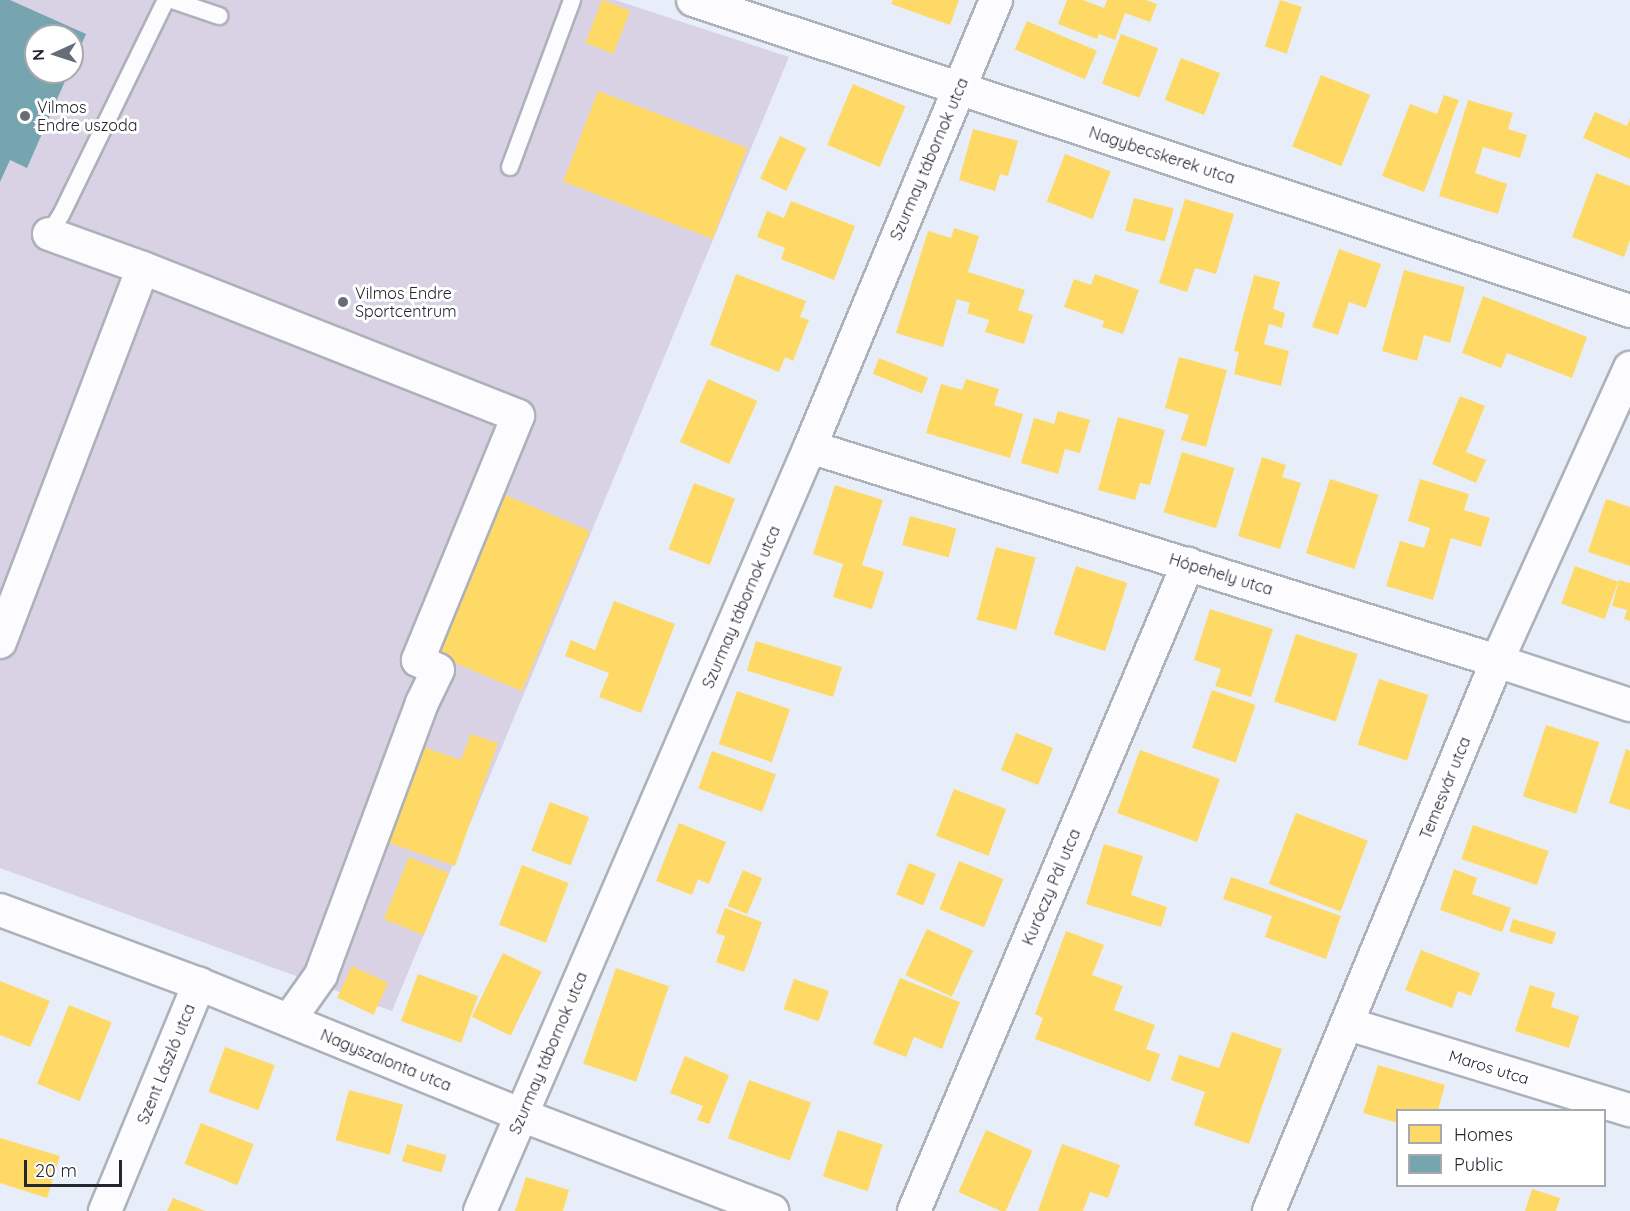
<!DOCTYPE html>
<meta charset="utf-8">
<style>
body{margin:0}
#map{position:relative;width:1630px;height:1211px;overflow:hidden;background:#e8eef9;font-family:Quicksand,sans-serif}
div>[style]{position:absolute}
.green>*{inset:0;background:#d8d2e4}
.homes>*{inset:0;background:#ffd966;transform-origin:0 0}
.public>*{inset:0;background:#76a5af}
.roads{filter:drop-shadow(2px 0 #acb1ba) drop-shadow(-2px 0 #acb1ba) drop-shadow(0 2px #acb1ba) drop-shadow(0 -2px #acb1ba)}
.lane>*{height:16px;margin:-8px;padding:0 8px;transform-origin:8px;border-radius:8px;background:#fcfcfe}
.street>*{height:32px;margin:-16px;padding:0 16px;transform-origin:16px;border-radius:16px;background:#fcfcfe}
.dots>*{width:16px;height:16px;translate:-50% -50%;box-sizing:border-box;border:3px solid #fff;border-radius:50%}
span{translate:-50% -50%;white-space:nowrap;text-align:center;line-height:1.15;-webkit-text-stroke:6px #fff;paint-order:stroke}
.poi-label{font-size:16px;color:#222730}
.left{translate:0 -50%;text-align:left}
.street-label{font-size:16px;color:#222730}
.legend{position:absolute;left:1396px;top:1109px;width:210px;height:78px;box-sizing:border-box;background:#fff;border:2px solid #a7a9ac;margin:0;padding:8px 10px;list-style:none;font-size:18px;color:#222730}
.legend li{display:flex;align-items:center;gap:12px;height:30px}
.legend b{width:30px;border:2px solid #a7a9ac}
.north{position:absolute;left:24px;top:24px;width:60px;height:60px;box-sizing:border-box;background:#fff;border:2px solid #a7a9ac;border-radius:50%;rotate:267deg;font-size:16px;font-weight:700;line-height:24px;text-align:center;color:#222730}
.north::after{content:'';display:block;margin:auto;width:21px;height:27px;background:#676d76;clip-path:polygon(50% 0,100% 100%,50% 72%,0 100%)}
.scale{position:absolute;left:24px;top:1160px;width:98px;height:27px;box-sizing:border-box;border:3px solid #222730;border-top:0;padding-left:8px;font-size:18px;line-height:21px;white-space:nowrap;color:#222730;-webkit-text-stroke:4px #fff;paint-order:stroke}
</style>
<div id="map">
<div class="green">
<div style="clip-path:polygon(evenodd,0 0,615px 0,789px 57px,392px 1011px,0 868px,0 0,36px 36px,72px 36px,72px 72px,36px 72px,36px 36px)"></div>
</div>
<div class="homes">
<div style="left:602px;top:0;width:30px;height:46px;rotate:21deg"></div>
<div style="clip-path:polygon(893px 0,959px 0,950px 25px,891px 4px)"></div>
<div style="clip-path:polygon(1067px 0,1083px 0,1104px 8px,1107px 0,1146px 0,1157px 4px,1150px 22px,1125px 13px,1115px 40px,1099px 34px,1097px 39px,1058px 24px)"></div>
<div style="left:1280px;top:0;width:23px;height:49px;rotate:18deg"></div>
<div style="left:1027px;top:21px;width:76px;height:31px;rotate:23deg"></div>
<div style="left:1121px;top:34px;width:40px;height:53px;rotate:21deg"></div>
<div style="left:1181px;top:58px;width:42px;height:45px;rotate:21deg"></div>
<div style="left:1321px;top:75px;width:53px;height:77px;rotate:22deg"></div>
<div style="left:853px;top:84px;width:57px;height:66px;rotate:23deg"></div>
<div style="left:598px;top:91px;width:160px;height:97px;rotate:21deg"></div>
<div style="clip-path:polygon(1444px 95px,1459px 100px,1424px 192px,1382px 176px,1410px 104px,1437px 114px)"></div>
<div style="clip-path:polygon(1468px 100px,1513px 113px,1508px 129px,1527px 135px,1520px 158px,1483px 147px,1475px 173px,1507px 184px,1498px 214px,1439px 196px)"></div>
<div style="clip-path:polygon(1595px 112px,1627px 126px,1630px 118px,1630px 159px,1583px 138px)"></div>
<div style="clip-path:polygon(973px 129px,1018px 141px,1008px 176px,1000px 174px,995px 191px,959px 180px)"></div>
<div style="left:780px;top:136px;width:29px;height:47px;rotate:25deg"></div>
<div style="left:1065px;top:154px;width:49px;height:51px;rotate:21deg"></div>
<div style="clip-path:polygon(1596px 173px,1630px 186px,1630px 240px,1624px 257px,1572px 237px)"></div>
<div style="left:1134px;top:198px;width:41px;height:34px;rotate:15deg"></div>
<div style="clip-path:polygon(1185px 199px,1234px 214px,1216px 274px,1195px 268px,1187px 292px,1159px 283px)"></div>
<div style="clip-path:polygon(791px 201px,855px 226px,834px 280px,781px 259px,785px 248px,757px 237px,767px 211px,784px 218px)"></div>
<div style="clip-path:polygon(954px 228px,979px 236px,968px 272px,1025px 290px,1018px 310px,1033px 315px,1024px 344px,985px 332px,989px 320px,967px 313px,970px 303px,957px 299px,943px 347px,896px 333px,928px 231px,951px 238px)"></div>
<div style="clip-path:polygon(1339px 249px,1381px 264px,1366px 308px,1349px 302px,1338px 335px,1312px 327px)"></div>
<div style="clip-path:polygon(1404px 270px,1465px 287px,1450px 343px,1424px 335px,1417px 361px,1382px 351px)"></div>
<div style="clip-path:polygon(736px 274px,806px 301px,800px 317px,809px 320px,793px 361px,785px 357px,779px 372px,710px 345px)"></div>
<div style="clip-path:polygon(1095px 274px,1139px 290px,1123px 334px,1102px 327px,1104px 321px,1064px 307px,1074px 279px,1091px 285px)"></div>
<div style="clip-path:polygon(1254px 275px,1280px 282px,1273px 309px,1285px 313px,1282px 328px,1269px 324px,1264px 344px,1289px 351px,1281px 386px,1234px 374px,1239px 352px,1234px 351px)"></div>
<div style="clip-path:polygon(1483px 296px,1587px 337px,1572px 378px,1507px 353px,1501px 368px,1462px 353px)"></div>
<div style="clip-path:polygon(1179px 357px,1227px 370px,1206px 447px,1181px 440px,1189px 415px,1165px 408px)"></div>
<div style="left:879px;top:358px;width:53px;height:17px;rotate:22deg"></div>
<div style="left:708px;top:379px;width:54px;height:69px;rotate:24deg"></div>
<div style="clip-path:polygon(966px 379px,999px 389px,994px 405px,1023px 414px,1010px 458px,926px 433px,941px 384px,962px 390px)"></div>
<div style="clip-path:polygon(1460px 396px,1485px 406px,1466px 452px,1486px 460px,1476px 483px,1432px 464px)"></div>
<div style="clip-path:polygon(1058px 411px,1090px 420px,1080px 453px,1065px 449px,1058px 474px,1021px 463px,1034px 418px,1054px 424px)"></div>
<div style="clip-path:polygon(1118px 417px,1165px 430px,1150px 485px,1140px 483px,1135px 500px,1098px 490px)"></div>
<div style="left:1182px;top:452px;width:55px;height:63px;rotate:17deg"></div>
<div style="clip-path:polygon(1262px 457px,1286px 465px,1282px 477px,1301px 483px,1280px 549px,1238px 536px)"></div>
<div style="left:1330px;top:479px;width:51px;height:78px;rotate:18deg"></div>
<div style="clip-path:polygon(1420px 479px,1469px 494px,1464px 510px,1490px 518px,1481px 547px,1451px 538px,1433px 600px,1386px 586px,1400px 541px,1424px 548px,1430px 528px,1408px 521px)"></div>
<div style="left:694px;top:483px;width:44px;height:71px;rotate:21deg"></div>
<div style="clip-path:polygon(835px 485px,883px 500px,862px 565px,884px 572px,872px 609px,833px 597px,843px 564px,813px 554px)"></div>
<div style="left:505px;top:495px;width:92px;height:174px;rotate:23deg"></div>
<div style="clip-path:polygon(1606px 499px,1630px 507px,1630px 566px,1588px 552px)"></div>
<div style="left:910px;top:516px;width:48px;height:30px;rotate:15deg"></div>
<div style="left:996px;top:547px;width:41px;height:75px;rotate:15deg"></div>
<div style="left:1076px;top:566px;width:54px;height:72px;rotate:18deg"></div>
<div style="left:1575px;top:566px;width:46px;height:40px;rotate:20deg"></div>
<div style="clip-path:polygon(1619px 580px,1630px 583px,1630px 621px,1624px 619px,1627px 610px,1612px 606px)"></div>
<div style="clip-path:polygon(614px 601px,675px 624px,641px 713px,599px 697px,609px 673px,565px 656px,571px 640px,595px 650px)"></div>
<div style="clip-path:polygon(1210px 609px,1273px 629px,1251px 697px,1215px 686px,1221px 669px,1194px 660px)"></div>
<div style="left:1296px;top:634px;width:65px;height:71px;rotate:18deg"></div>
<div style="left:756px;top:641px;width:90px;height:31px;rotate:17deg"></div>
<div style="left:1379px;top:679px;width:52px;height:69px;rotate:18deg"></div>
<div style="left:1212px;top:690px;width:46px;height:61px;rotate:19deg"></div>
<div style="left:737px;top:691px;width:56px;height:56px;rotate:19deg"></div>
<div style="left:1546px;top:725px;width:56px;height:75px;rotate:18deg"></div>
<div style="left:1016px;top:733px;width:40px;height:40px;rotate:22deg"></div>
<div style="clip-path:polygon(471px 734px,498px 743px,455px 866px,378px 839px,411px 743px,461px 760px)"></div>
<div style="clip-path:polygon(1626px 749px,1630px 751px,1630px 810px,1609px 803px)"></div>
<div style="left:1140px;top:750px;width:85px;height:67px;rotate:20deg"></div>
<div style="left:712px;top:751px;width:68px;height:40px;rotate:20deg"></div>
<div style="left:954px;top:789px;width:56px;height:50px;rotate:21deg"></div>
<div style="left:550px;top:802px;width:42px;height:52px;rotate:21deg"></div>
<div style="left:1296px;top:813px;width:77px;height:76px;rotate:21deg"></div>
<div style="clip-path:polygon(679px 823px,726px 842px,709px 884px,698px 879px,692px 895px,656px 881px)"></div>
<div style="left:1473px;top:825px;width:80px;height:36px;rotate:19deg"></div>
<div style="clip-path:polygon(1104px 844px,1143px 856px,1131px 895px,1167px 907px,1161px 927px,1086px 904px)"></div>
<div style="left:409px;top:857px;width:43px;height:67px;rotate:22deg"></div>
<div style="left:959px;top:861px;width:48px;height:52px;rotate:22deg"></div>
<div style="left:909px;top:863px;width:29px;height:34px;rotate:22deg"></div>
<div style="left:522px;top:865px;width:50px;height:64px;rotate:21deg"></div>
<div style="clip-path:polygon(1454px 869px,1477px 878px,1472px 894px,1511px 908px,1502px 932px,1440px 910px)"></div>
<div style="left:743px;top:870px;width:21px;height:39px;rotate:23deg"></div>
<div style="clip-path:polygon(1231px 877px,1341px 916px,1326px 959px,1265px 937px,1272px 916px,1223px 899px)"></div>
<div style="clip-path:polygon(725px 908px,762px 922px,744px 972px,716px 962px,725px 936px,716px 933px)"></div>
<div style="left:1513px;top:919px;width:45px;height:13px;rotate:17deg"></div>
<div style="left:927px;top:929px;width:51px;height:51px;rotate:25deg"></div>
<div style="clip-path:polygon(1066px 931px,1104px 945px,1092px 975px,1123px 986px,1114px 1010px,1155px 1025px,1146px 1049px,1160px 1054px,1150px 1082px,1035px 1039px,1043px 1018px,1035px 1014px)"></div>
<div style="clip-path:polygon(1421px 950px,1480px 973px,1471px 996px,1458px 991px,1452px 1008px,1405px 990px)"></div>
<div style="left:503px;top:953px;width:43px;height:71px;rotate:26deg"></div>
<div style="left:352px;top:966px;width:40px;height:35px;rotate:25deg"></div>
<div style="left:616px;top:968px;width:56px;height:101px;rotate:19deg"></div>
<div style="left:418px;top:974px;width:64px;height:50px;rotate:20deg"></div>
<div style="clip-path:polygon(900px 978px,960px 1002px,942px 1049px,914px 1037px,906px 1057px,873px 1044px)"></div>
<div style="left:794px;top:979px;width:37px;height:32px;rotate:19deg"></div>
<div style="clip-path:polygon(0 981px,50px 1001px,30px 1047px,0 1035px)"></div>
<div style="clip-path:polygon(1530px 985px,1555px 993px,1551px 1007px,1579px 1016px,1569px 1048px,1515px 1031px)"></div>
<div style="left:69px;top:1005px;width:46px;height:85px;rotate:22deg"></div>
<div style="clip-path:polygon(1232px 1032px,1282px 1049px,1249px 1144px,1194px 1125px,1205px 1092px,1171px 1080px,1179px 1055px,1219px 1068px)"></div>
<div style="left:225px;top:1047px;width:53px;height:48px;rotate:20deg"></div>
<div style="clip-path:polygon(685px 1056px,729px 1075px,709px 1124px,697px 1120px,703px 1106px,670px 1093px)"></div>
<div style="clip-path:polygon(1378px 1065px,1445px 1085px,1438px 1110px,1398px 1110px,1398px 1123px,1363px 1113px)"></div>
<div style="left:749px;top:1080px;width:66px;height:62px;rotate:20deg"></div>
<div style="left:349px;top:1090px;width:56px;height:52px;rotate:15deg"></div>
<div style="left:201px;top:1123px;width:57px;height:44px;rotate:22deg"></div>
<div style="left:838px;top:1130px;width:47px;height:49px;rotate:18deg"></div>
<div style="left:986px;top:1130px;width:51px;height:68px;rotate:24deg"></div>
<div style="clip-path:polygon(0 1138px,60px 1156px,47px 1198px,0 1183px)"></div>
<div style="left:407px;top:1144px;width:41px;height:18px;rotate:16deg"></div>
<div style="clip-path:polygon(1062px 1144px,1120px 1165px,1108px 1198px,1090px 1192px,1083px 1211px,1038px 1211px)"></div>
<div style="clip-path:polygon(526px 1177px,569px 1190px,563px 1211px,515px 1211px)"></div>
<div style="clip-path:polygon(1532px 1189px,1560px 1198px,1556px 1211px,1525px 1211px)"></div>
<div style="clip-path:polygon(173px 1198px,205px 1211px,167px 1211px)"></div>
</div>
<div class="public">
<div style="clip-path:polygon(0 0,10px 0,86px 34px,72px 66px,72px 36px,36px 36px,36px 72px,69px 72px,27px 168px,10px 160px,0 182px)"></div>
</div>
<div class="roads">
<div class="lane">
<div style="left:172px;top:0;width:50px;rotate:18.8deg"></div>
<div style="left:510px;top:167px;width:178px;rotate:-69.6deg"></div>
<div style="left:49px;top:234px;width:22px;rotate:-58deg"></div>
<div style="left:61px;top:215px;width:239px;rotate:-64deg"></div>
</div>
<div class="street">
<div style="left:693px;top:0;width:987px;rotate:18.36deg"></div>
<div style="left:49px;top:234px;width:100px;rotate:19.9deg"></div>
<div style="left:143px;top:268px;width:403px;rotate:21.5deg"></div>
<div style="left:518px;top:416px;width:264px;rotate:112.3deg"></div>
<div style="left:418px;top:660px;width:22px;rotate:27deg"></div>
<div style="left:438px;top:670px;width:37px;rotate:116deg"></div>
<div style="left:422px;top:703px;width:290px;rotate:110.4deg"></div>
<div style="left:321px;top:975px;width:55px;rotate:125.4deg"></div>
<div style="left:810px;top:447px;width:720px;rotate:17.3deg"></div>
<div style="left:1497px;top:661px;width:140px;rotate:18.3deg"></div>
<div style="left:0;top:642px;width:400px;rotate:-69.1deg"></div>
<div style="left:0;top:910px;width:212px;rotate:20.4deg"></div>
<div style="left:199px;top:984px;width:348px;rotate:22.1deg"></div>
<div style="left:521px;top:1115px;width:269px;rotate:20.9deg"></div>
<div style="left:1348px;top:1024px;width:295px;rotate:17deg"></div>
<div style="left:105px;top:1211px;width:246px;rotate:-67.5deg"></div>
<div style="left:480px;top:1211px;width:832px;rotate:-66.64deg"></div>
<div style="left:810px;top:447px;width:484px;rotate:-67.4deg"></div>
<div style="left:914px;top:1211px;width:703px;rotate:-67.05deg"></div>
<div style="left:1269px;top:1211px;width:595px;rotate:-67.48deg"></div>
<div style="left:1497px;top:661px;width:322px;rotate:-65.6deg"></div>
</div>
</div>
<div class="dots">
<div style="left:25px;top:116px;background:#676d76"></div>
<div style="left:343px;top:302px;background:#676d76"></div>
</div>
<div class="poi-label">
<span class="left" style="left:37px;top:116px">Vilmos<br>Endre uszoda</span>
<span class="left" style="left:355px;top:302px">Vilmos Endre<br>Sportcentrum</span>
</div>
<div class="street-label">
<span style="left:1162px;top:155px;rotate:18deg">Nagybecskerek utca</span>
<span style="left:929px;top:159px;rotate:-67deg">Szurmay tábornok utca</span>
<span style="left:1221px;top:574px;rotate:17deg">Hópehely utca</span>
<span style="left:741px;top:607px;rotate:-67deg">Szurmay tábornok utca</span>
<span style="left:1445px;top:788px;rotate:-68deg">Temesvár utca</span>
<span style="left:1051px;top:887px;rotate:-67deg">Kuróczy Pál utca</span>
<span style="left:548px;top:1053px;rotate:-67deg">Szurmay tábornok utca</span>
<span style="left:386px;top:1060px;rotate:22deg">Nagyszalonta utca</span>
<span style="left:166px;top:1064px;rotate:-68deg">Szent László utca</span>
<span style="left:1489px;top:1067px;rotate:17deg">Maros utca</span>
</div>
<ul class="legend">
<li><b style="height:16px;background:#ffd966"></b>Homes</li>
<li><b style="height:16px;background:#76a5af"></b>Public</li>
</ul>
<div class="north">N</div>
<div class="scale">20 m</div>
</div>
